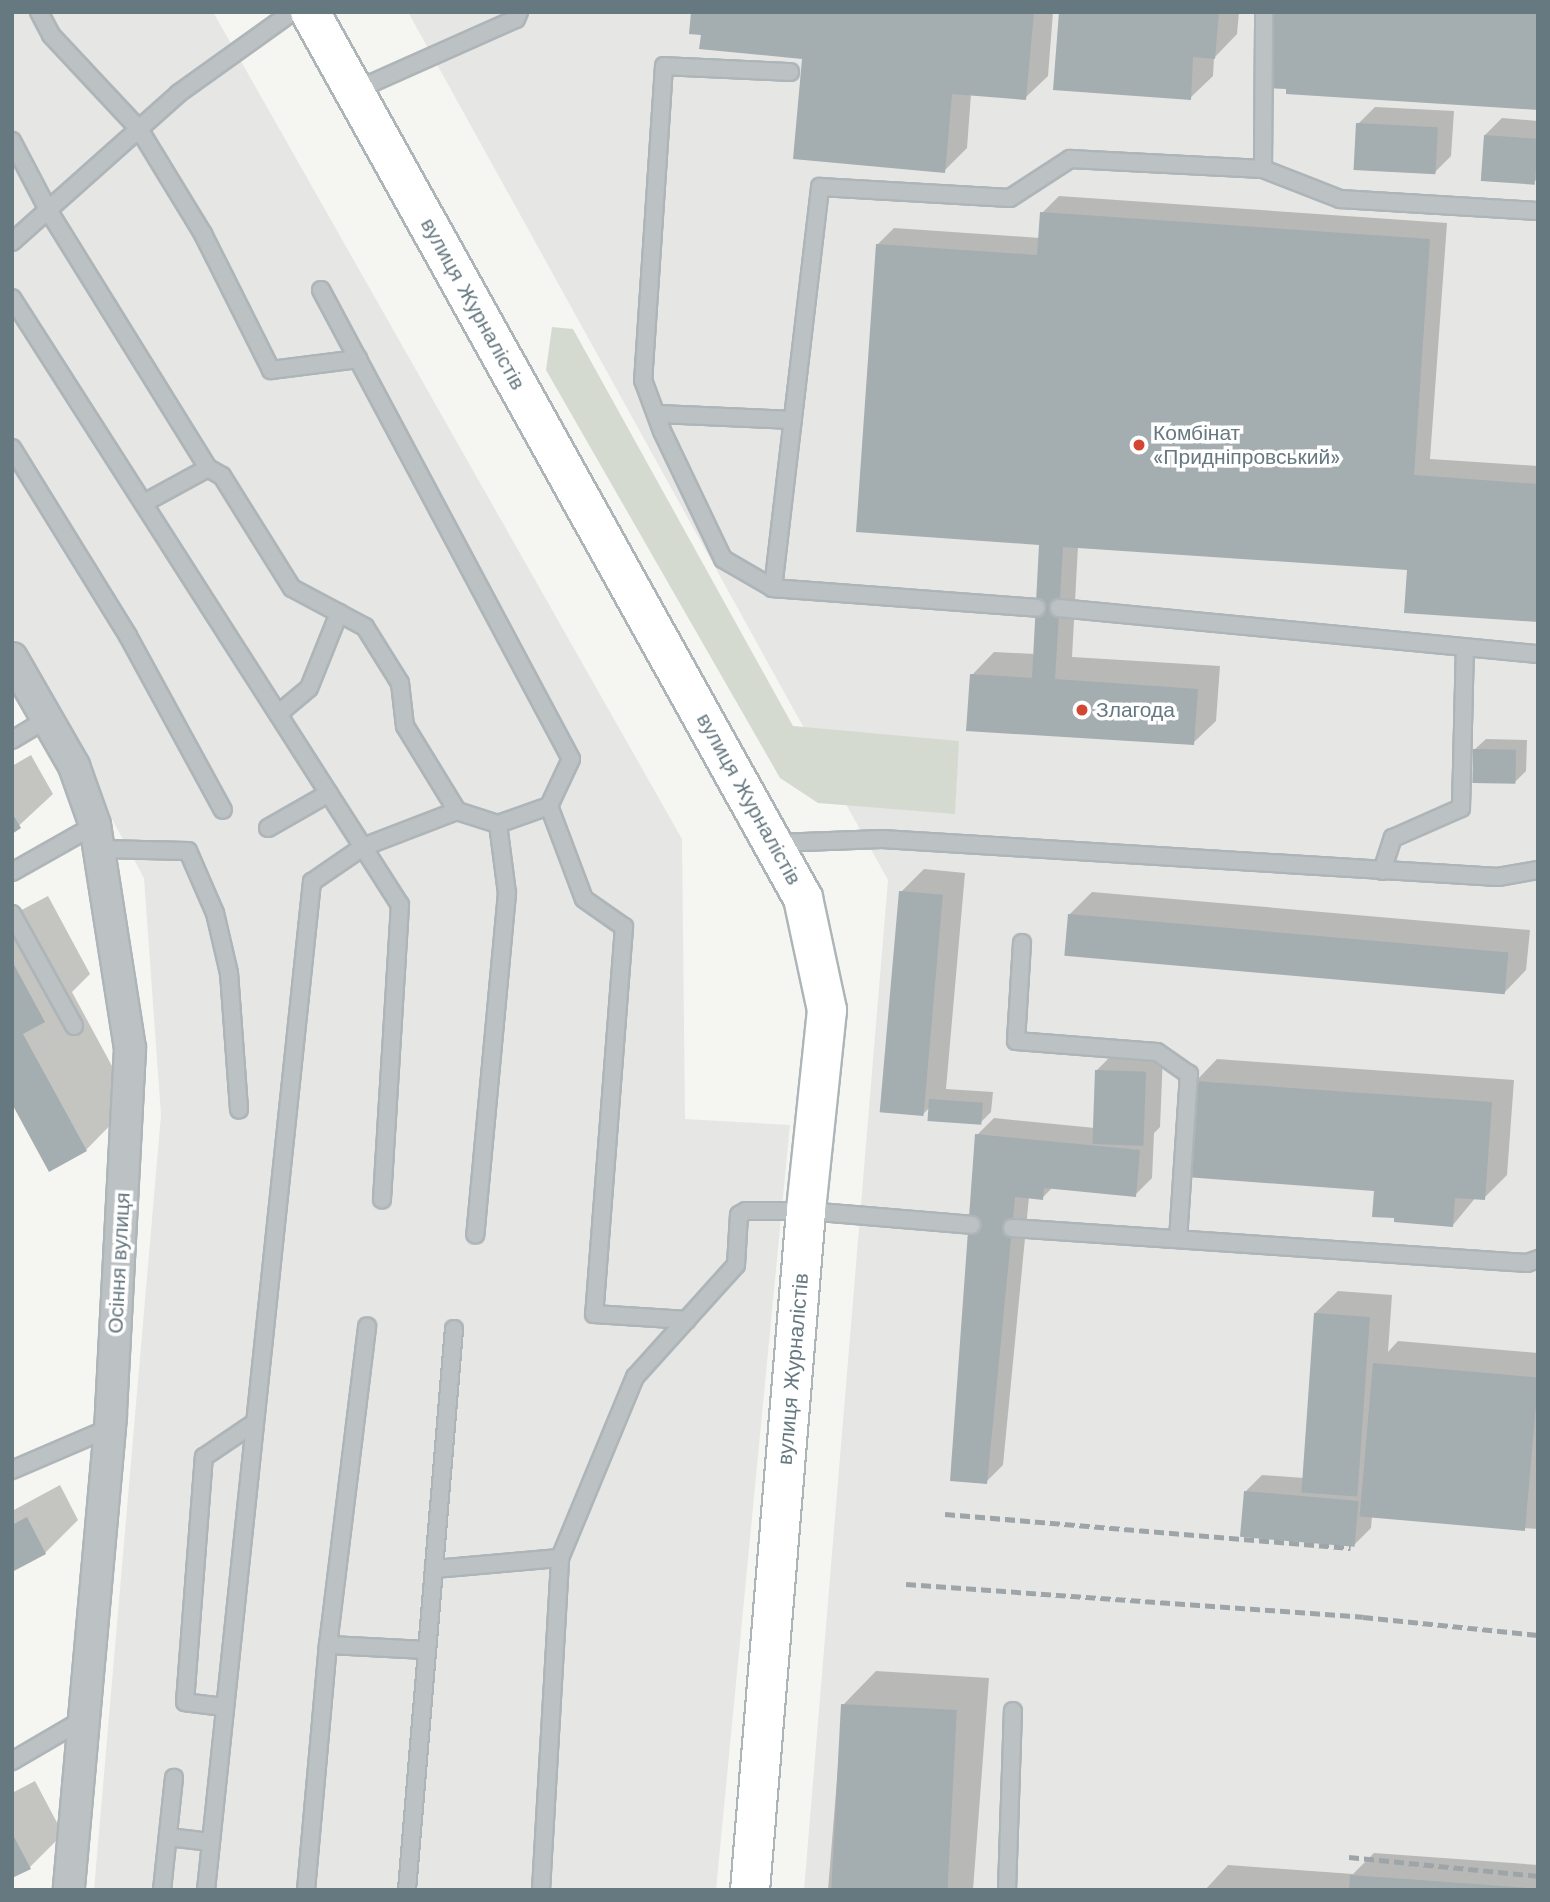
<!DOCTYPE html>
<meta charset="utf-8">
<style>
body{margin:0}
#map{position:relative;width:1550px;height:1902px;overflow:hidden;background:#f5f5f2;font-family:"Work Sans",sans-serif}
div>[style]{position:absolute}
.built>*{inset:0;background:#e6e6e5}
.green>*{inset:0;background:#d5dad1}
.shadow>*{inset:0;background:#0003}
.building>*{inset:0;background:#a4adb0;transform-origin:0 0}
.roads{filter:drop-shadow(2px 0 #aeb5b8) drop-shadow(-2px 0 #aeb5b8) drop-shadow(0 2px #aeb5b8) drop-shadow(0 -2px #aeb5b8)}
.lane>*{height:16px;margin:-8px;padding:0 8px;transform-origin:8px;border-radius:8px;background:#bcc1c3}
.street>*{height:30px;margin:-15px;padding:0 15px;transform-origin:15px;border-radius:15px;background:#bcc1c3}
.secondary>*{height:38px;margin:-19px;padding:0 19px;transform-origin:19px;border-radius:19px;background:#fff}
.rail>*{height:5px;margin-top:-2.5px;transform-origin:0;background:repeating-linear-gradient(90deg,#9ea5a9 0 10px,transparent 0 15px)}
.dots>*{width:19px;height:19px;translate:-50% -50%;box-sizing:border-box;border:4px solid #fff;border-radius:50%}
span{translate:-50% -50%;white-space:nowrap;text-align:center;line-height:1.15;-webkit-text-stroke:7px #fff;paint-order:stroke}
.street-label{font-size:21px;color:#667880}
.poi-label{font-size:21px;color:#667880}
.left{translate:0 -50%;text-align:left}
.frame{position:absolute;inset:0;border:14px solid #667880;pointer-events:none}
</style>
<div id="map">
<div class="built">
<div style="clip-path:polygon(12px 12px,213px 12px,682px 839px,685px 1119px,790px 1125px,716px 1890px,94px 1890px,161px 1115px,144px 878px,12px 635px)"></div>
<div style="clip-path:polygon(408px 12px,1538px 12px,1538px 1890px,804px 1890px,888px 880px)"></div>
</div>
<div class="green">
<div style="clip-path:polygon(552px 327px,573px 329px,793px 726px,959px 741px,955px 814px,818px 803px,780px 778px,546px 370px)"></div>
</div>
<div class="shadow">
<div style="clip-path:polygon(693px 12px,1053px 12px,1048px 76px,1025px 98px,971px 94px,967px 148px,944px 171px,804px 57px,703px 33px)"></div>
<div style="clip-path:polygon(1061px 12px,1239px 12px,1237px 34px,1214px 58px,1213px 76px,1190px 98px)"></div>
<div style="clip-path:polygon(1375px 107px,1454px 111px,1451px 156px,1434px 173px,1358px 124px)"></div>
<div style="clip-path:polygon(1502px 118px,1538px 121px,1538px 183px,1485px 135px)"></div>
<div style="clip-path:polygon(1059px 196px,1447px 223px,1430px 459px,1538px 466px,1538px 621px,1409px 569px,1078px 546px,1072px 657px,1220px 666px,1216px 721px,1193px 743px,972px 675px,994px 652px,1035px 654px,1041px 544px,877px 245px,894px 228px,1040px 238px,1042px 213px)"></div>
<div style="clip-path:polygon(1486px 739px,1527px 740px,1526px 771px,1515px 782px,1474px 750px)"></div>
<div style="clip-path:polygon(31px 755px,53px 794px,12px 832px,12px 766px)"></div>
<div style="clip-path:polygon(924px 869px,965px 873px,946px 1089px,993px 1092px,991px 1112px,980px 1123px,930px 1107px,923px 1114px,901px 892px)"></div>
<div style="clip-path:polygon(1092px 892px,1530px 930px,1526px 970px,1504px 993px,1069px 915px)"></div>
<div style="clip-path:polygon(48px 896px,90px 974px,72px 992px,132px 1103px,86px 1150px,12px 1100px,12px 915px)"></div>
<div style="clip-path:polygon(1114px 1053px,1163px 1055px,1160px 1127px,1154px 1133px,1152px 1178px,1135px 1195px,1053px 1187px,1042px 1198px,1029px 1197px,1003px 1465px,986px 1482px,977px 1135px,994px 1118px,1095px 1128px,1097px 1070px)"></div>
<div style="clip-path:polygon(1217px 1059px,1514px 1080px,1507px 1175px,1484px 1198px,1476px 1197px,1453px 1225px,1376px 1189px,1195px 1082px)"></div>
<div style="clip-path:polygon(1338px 1291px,1392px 1295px,1388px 1352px,1398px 1341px,1538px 1353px,1538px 1529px,1372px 1516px,1371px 1528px,1354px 1545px,1245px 1492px,1262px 1475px,1304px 1478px,1315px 1313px)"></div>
<div style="clip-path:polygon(60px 1485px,78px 1520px,45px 1553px,12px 1570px,12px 1511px)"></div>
<div style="clip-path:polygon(876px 1671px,989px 1678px,973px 1890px,828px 1890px,843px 1705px)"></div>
<div style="clip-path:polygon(35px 1781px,63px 1834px,30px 1867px,12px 1877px,12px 1793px)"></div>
<div style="clip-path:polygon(1374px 1853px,1538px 1865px,1538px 1890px,1205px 1890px,1228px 1865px,1353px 1874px)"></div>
</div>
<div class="building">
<div style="clip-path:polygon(691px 12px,1034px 12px,1026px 100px,952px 94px,945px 173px,793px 159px,802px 59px,699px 49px,701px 35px,689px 34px)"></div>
<div style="clip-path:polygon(1059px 12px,1219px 12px,1215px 59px,1193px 57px,1191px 100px,1053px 90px)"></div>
<div style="clip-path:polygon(1269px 12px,1538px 12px,1538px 110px,1286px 94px,1286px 89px,1265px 88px)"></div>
<div style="left:1356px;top:123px;width:82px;height:47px;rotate:3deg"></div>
<div style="left:1484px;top:135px;width:54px;height:46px;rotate:4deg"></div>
<div style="clip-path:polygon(1040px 212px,1430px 239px,1414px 475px,1538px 484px,1538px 622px,1404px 613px,1407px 570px,1063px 547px,1055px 679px,1198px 689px,1194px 745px,966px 731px,970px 674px,1032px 678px,1039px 545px,856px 532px,876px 244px,1037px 255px)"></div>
<div style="left:1473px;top:749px;width:43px;height:34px;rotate:1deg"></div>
<div style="clip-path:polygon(12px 813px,21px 828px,12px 834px)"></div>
<div style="left:899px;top:891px;width:44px;height:222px;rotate:5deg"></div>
<div style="left:1068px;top:914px;width:442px;height:42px;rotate:5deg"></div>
<div style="clip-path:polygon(12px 961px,45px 1022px,23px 1034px,87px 1151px,49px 1172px,12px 1104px)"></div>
<div style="left:1095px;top:1070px;width:51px;height:74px;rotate:2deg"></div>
<div style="clip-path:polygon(1193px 1081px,1492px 1102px,1485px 1200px,1455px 1198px,1453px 1227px,1394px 1222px,1394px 1218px,1372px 1217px,1374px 1191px,1186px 1177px)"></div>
<div style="left:929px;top:1099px;width:54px;height:22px;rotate:4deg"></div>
<div style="clip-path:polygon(975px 1134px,1140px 1150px,1136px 1197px,1044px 1188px,1043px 1200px,1015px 1197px,987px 1484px,950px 1481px)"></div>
<div style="left:1314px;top:1313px;width:56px;height:180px;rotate:4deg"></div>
<div style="left:1373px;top:1363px;width:166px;height:154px;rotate:5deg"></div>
<div style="left:1244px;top:1491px;width:115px;height:46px;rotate:5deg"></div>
<div style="clip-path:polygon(27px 1517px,46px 1554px,12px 1572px,12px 1525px)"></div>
<div style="left:841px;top:1704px;width:116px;height:187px;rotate:3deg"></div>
<div style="clip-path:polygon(12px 1833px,31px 1869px,12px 1878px)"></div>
<div style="clip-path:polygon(1350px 1875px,1528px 1888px,1528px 1890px,1349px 1890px)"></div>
</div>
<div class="roads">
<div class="lane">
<div style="left:39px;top:12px;width:26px;rotate:62deg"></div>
<div style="left:51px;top:35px;width:129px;rotate:46.9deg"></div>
<div style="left:139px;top:129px;width:123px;rotate:58.6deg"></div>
<div style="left:203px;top:234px;width:152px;rotate:63.4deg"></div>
<div style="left:271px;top:370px;width:88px;rotate:-7.2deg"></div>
<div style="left:790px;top:72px;width:126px;rotate:-177.3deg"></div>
<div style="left:664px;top:66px;width:315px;rotate:93.8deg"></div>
<div style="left:643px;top:380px;width:54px;rotate:69.6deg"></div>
<div style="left:662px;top:431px;width:142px;rotate:64.5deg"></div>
<div style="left:723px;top:559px;width:58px;rotate:30.1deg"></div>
<div style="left:773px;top:588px;width:264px;rotate:4.3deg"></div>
<div style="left:354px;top:91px;width:177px;rotate:-24deg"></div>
<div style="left:516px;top:19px;width:8px;rotate:-67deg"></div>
<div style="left:12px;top:141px;width:78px;rotate:62.4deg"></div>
<div style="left:48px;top:210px;width:304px;rotate:58.2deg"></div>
<div style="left:208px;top:468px;width:16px;rotate:30deg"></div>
<div style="left:222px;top:476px;width:132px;rotate:58deg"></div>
<div style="left:292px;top:588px;width:83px;rotate:28.1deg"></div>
<div style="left:365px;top:627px;width:66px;rotate:58deg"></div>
<div style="left:400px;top:683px;width:43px;rotate:83.4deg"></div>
<div style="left:405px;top:726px;width:100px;rotate:58.5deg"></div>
<div style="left:1263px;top:169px;width:157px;rotate:-89.6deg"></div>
<div style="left:12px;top:242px;width:224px;rotate:-41.7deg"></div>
<div style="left:179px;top:93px;width:139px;rotate:-35.6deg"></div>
<div style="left:321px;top:290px;width:531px;rotate:61.94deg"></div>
<div style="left:571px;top:759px;width:52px;rotate:115.1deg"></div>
<div style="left:549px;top:806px;width:99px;rotate:69.4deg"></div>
<div style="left:584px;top:899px;width:49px;rotate:35deg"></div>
<div style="left:624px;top:927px;width:388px;rotate:94.4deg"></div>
<div style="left:594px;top:1314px;width:93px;rotate:3.7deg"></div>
<div style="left:12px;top:298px;width:720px;rotate:57.41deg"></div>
<div style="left:400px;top:905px;width:295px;rotate:93.5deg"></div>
<div style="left:659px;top:414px;width:134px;rotate:2.6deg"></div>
<div style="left:12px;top:448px;width:221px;rotate:58.3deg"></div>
<div style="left:128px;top:636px;width:198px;rotate:61.4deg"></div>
<div style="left:144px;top:503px;width:73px;rotate:-28.7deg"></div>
<div style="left:773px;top:588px;width:404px;rotate:-83.3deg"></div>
<div style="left:820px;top:187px;width:190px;rotate:3.3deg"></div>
<div style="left:1010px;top:198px;width:72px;rotate:-33deg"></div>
<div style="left:1070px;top:159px;width:193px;rotate:3deg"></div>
<div style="left:1263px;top:169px;width:83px;rotate:21.3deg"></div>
<div style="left:1340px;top:199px;width:198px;rotate:3.5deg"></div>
<div style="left:1059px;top:608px;width:481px;rotate:5.5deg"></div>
<div style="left:278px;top:714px;width:40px;rotate:-40deg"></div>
<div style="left:309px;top:688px;width:81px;rotate:-68.2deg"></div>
<div style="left:12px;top:740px;width:41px;rotate:-31deg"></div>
<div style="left:498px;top:824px;width:54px;rotate:-19.4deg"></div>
<div style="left:268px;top:828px;width:70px;rotate:-29.8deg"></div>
<div style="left:776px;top:843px;width:106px;rotate:-2.2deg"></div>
<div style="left:882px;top:839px;width:617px;rotate:3.53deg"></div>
<div style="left:1498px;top:877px;width:41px;rotate:-9.9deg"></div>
<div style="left:100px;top:849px;width:88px;rotate:1.3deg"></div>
<div style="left:188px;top:851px;width:68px;rotate:66.5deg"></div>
<div style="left:215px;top:913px;width:62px;rotate:76.9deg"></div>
<div style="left:229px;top:973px;width:137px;rotate:85.8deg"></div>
<div style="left:1382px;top:871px;width:35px;rotate:-72deg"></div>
<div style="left:1393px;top:838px;width:74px;rotate:-23.8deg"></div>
<div style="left:1461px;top:808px;width:159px;rotate:-88.6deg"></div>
<div style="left:12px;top:872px;width:95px;rotate:-29.5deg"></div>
<div style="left:12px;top:914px;width:128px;rotate:61deg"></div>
<div style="left:1022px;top:943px;width:98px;rotate:93.5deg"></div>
<div style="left:1016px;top:1041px;width:141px;rotate:4.5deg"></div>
<div style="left:1157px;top:1052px;width:39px;rotate:35deg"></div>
<div style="left:1189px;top:1074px;width:165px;rotate:93.8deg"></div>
<div style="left:1012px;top:1228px;width:516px;rotate:3.89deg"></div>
<div style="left:1527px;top:1263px;width:12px;rotate:-20deg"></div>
<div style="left:12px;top:1470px;width:107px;rotate:-23.2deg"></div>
<div style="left:434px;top:1569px;width:126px;rotate:-5deg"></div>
<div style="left:560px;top:1558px;width:196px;rotate:-67.5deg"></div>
<div style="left:635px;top:1377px;width:151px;rotate:-48deg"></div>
<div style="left:736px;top:1265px;width:50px;rotate:-86.6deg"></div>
<div style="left:739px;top:1215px;width:8px;rotate:-30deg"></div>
<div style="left:746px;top:1211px;width:60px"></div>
<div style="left:806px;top:1211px;width:166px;rotate:4.8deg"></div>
<div style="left:328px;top:1645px;width:99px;rotate:2.9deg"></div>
<div style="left:224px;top:1707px;width:39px;rotate:-173deg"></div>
<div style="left:185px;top:1702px;width:246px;rotate:-85.6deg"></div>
<div style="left:204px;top:1457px;width:60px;rotate:-34.2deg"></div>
<div style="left:12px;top:1761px;width:83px;rotate:-30.3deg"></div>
<div style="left:168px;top:1837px;width:43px;rotate:6.6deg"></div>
<div style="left:162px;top:1890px;width:113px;rotate:-83.9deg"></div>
<div style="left:206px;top:1890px;width:1014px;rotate:-84deg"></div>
<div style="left:312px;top:882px;width:62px;rotate:-34.5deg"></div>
<div style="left:363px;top:847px;width:101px;rotate:-21deg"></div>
<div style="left:457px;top:811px;width:43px;rotate:17.6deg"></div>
<div style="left:498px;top:824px;width:70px;rotate:82.6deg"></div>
<div style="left:507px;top:893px;width:343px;rotate:95.3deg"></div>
<div style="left:306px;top:1890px;width:246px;rotate:-84.9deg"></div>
<div style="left:328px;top:1645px;width:321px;rotate:-83deg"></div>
<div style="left:407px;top:1890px;width:563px;rotate:-85.21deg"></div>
<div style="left:541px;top:1890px;width:333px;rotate:-86.7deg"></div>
<div style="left:1007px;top:1890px;width:179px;rotate:-88.1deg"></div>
</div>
<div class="street">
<div style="left:12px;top:658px;width:125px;rotate:60.1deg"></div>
<div style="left:74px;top:766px;width:63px;rotate:70.4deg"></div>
<div style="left:95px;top:825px;width:227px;rotate:81.1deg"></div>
<div style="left:130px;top:1049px;width:367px;rotate:93deg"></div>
<div style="left:111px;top:1416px;width:476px;rotate:95.1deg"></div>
</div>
<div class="secondary">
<div style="left:310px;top:12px;width:1014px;rotate:60.91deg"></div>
<div style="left:803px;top:898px;width:115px;rotate:77.9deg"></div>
<div style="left:827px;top:1010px;width:202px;rotate:96deg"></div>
<div style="left:806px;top:1211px;width:681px;rotate:94.71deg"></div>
</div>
</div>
<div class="rail">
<div style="left:945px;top:1514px;width:407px;rotate:4.8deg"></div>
<div style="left:906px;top:1584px;width:458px;rotate:4.1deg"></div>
<div style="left:1363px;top:1617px;width:176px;rotate:5.9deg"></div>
<div style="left:1349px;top:1857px;width:190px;rotate:5.7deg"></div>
</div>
<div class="dots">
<div style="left:1139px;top:445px;background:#d44532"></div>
<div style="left:1082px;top:710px;background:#d44532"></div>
</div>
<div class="street-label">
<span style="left:473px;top:304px;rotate:61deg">вулиця Журналістів</span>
<span style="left:749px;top:799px;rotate:61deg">вулиця Журналістів</span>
<span style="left:119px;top:1263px;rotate:-87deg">Осіння вулиця</span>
<span style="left:793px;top:1369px;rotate:-85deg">вулиця Журналістів</span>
</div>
<div class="poi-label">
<span class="left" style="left:1153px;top:445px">Комбінат<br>«Придніпровський»</span>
<span class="left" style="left:1096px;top:710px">Злагода</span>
</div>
<div class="frame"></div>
</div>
